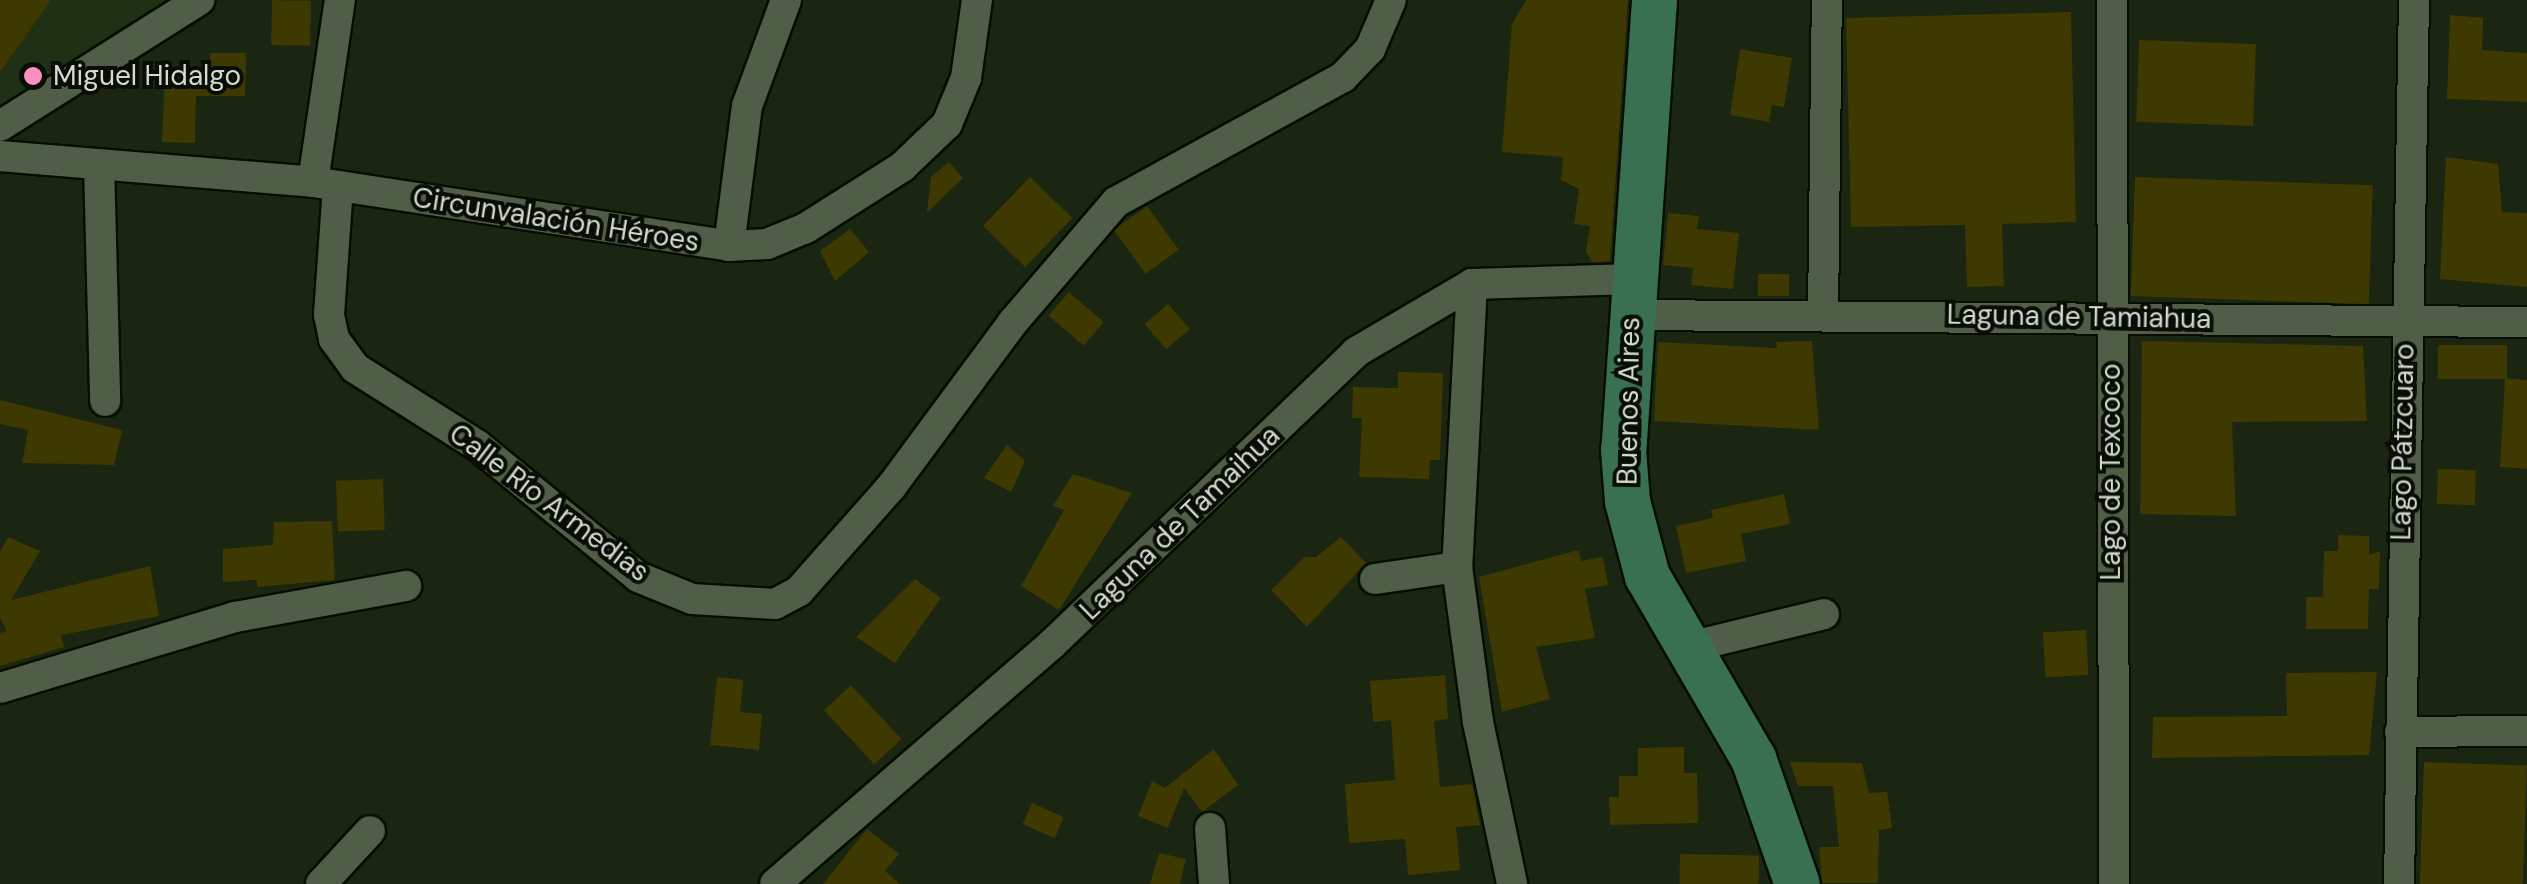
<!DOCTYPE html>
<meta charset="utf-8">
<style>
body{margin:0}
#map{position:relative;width:2527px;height:884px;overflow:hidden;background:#1a2611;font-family:"DM Sans",sans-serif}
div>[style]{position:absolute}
.built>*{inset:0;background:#203015}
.building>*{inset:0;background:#3d3900;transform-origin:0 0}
.roads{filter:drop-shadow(2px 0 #050e00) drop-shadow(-2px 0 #050e00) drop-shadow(0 2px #050e00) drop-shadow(0 -2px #050e00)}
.street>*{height:30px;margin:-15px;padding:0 15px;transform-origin:15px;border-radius:15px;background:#505e47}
.secondary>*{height:45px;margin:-22.5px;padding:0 22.5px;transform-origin:22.5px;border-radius:22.5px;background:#397051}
.dots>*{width:28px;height:28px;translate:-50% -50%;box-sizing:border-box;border:5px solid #080d05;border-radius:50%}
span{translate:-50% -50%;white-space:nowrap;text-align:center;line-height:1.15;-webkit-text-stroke:8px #080d05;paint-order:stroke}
.poi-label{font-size:28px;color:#d2dbcd}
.left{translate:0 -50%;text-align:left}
.street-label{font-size:28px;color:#d2dbcd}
</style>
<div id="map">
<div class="built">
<div style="clip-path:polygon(0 0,170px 0,0 120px)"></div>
</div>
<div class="building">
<div style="clip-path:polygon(0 0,51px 0,0 72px)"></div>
<div style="left:272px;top:0;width:39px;height:45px;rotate:1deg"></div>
<div style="clip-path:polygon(1526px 0,1628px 0,1610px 261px,1592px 262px,1586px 252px,1590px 226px,1574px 224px,1579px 189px,1561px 180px,1563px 157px,1502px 152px,1512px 24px)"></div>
<div style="clip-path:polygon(2071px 12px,2076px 222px,2002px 224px,2004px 286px,1967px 287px,1965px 225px,1851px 227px,1846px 18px)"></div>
<div style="clip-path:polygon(2450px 15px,2483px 18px,2482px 50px,2527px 53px,2527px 102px,2447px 99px)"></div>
<div style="left:2256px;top:44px;width:82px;height:117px;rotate:92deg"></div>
<div style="clip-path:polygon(1740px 49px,1792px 58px,1784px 107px,1772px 105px,1769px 122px,1730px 115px)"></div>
<div style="clip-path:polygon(210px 53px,246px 53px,245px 96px,196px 96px,195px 143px,162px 142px,165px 71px,210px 73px)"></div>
<div style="clip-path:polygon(2446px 157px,2498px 164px,2502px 212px,2527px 213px,2527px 287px,2440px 279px)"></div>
<div style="clip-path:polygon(949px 162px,963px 178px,927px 213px,931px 177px)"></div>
<div style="left:1030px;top:177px;width:59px;height:68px;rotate:44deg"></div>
<div style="left:2135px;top:177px;width:238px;height:119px;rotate:2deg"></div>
<div style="left:1147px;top:206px;width:54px;height:41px;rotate:54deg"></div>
<div style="clip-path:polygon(1668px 213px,1699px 216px,1697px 229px,1739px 233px,1733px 289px,1691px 285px,1693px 268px,1663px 265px)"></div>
<div style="clip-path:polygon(850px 229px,869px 252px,835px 281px,820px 251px)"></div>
<div style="left:1758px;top:274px;width:31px;height:22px"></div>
<div style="left:1069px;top:292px;width:46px;height:31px;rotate:41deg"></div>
<div style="left:1168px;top:304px;width:33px;height:31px;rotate:49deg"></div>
<div style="clip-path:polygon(1812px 341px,1819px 430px,1654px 421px,1658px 342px,1777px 348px,1776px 342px)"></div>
<div style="clip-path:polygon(2142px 341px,2363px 346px,2367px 421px,2232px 422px,2236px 516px,2140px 514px)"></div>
<div style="left:2438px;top:345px;width:69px;height:34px"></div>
<div style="clip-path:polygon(1398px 372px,1443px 373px,1440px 460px,1430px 460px,1429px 479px,1359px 477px,1362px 418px,1352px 418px,1353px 387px,1398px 388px)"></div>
<div style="clip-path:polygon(2505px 378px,2527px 380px,2527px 469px,2500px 467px)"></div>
<div style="clip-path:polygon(0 400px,122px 430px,114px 465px,22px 463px,28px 430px,0 424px)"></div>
<div style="clip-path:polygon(1007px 445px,1025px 461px,1011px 492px,984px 478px)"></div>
<div style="left:2438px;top:469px;width:38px;height:35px;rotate:2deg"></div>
<div style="clip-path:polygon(1073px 474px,1132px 493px,1059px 610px,1021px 586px,1064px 510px,1053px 506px)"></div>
<div style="left:383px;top:479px;width:51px;height:47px;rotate:88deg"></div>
<div style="clip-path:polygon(1784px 494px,1790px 524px,1741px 534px,1746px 561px,1686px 573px,1676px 526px,1713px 518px,1711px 510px)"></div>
<div style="clip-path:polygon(332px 521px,335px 580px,257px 587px,257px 580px,223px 582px,223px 549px,273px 545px,274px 522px)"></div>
<div style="clip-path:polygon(2338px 535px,2369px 536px,2369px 555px,2380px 551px,2379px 589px,2369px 589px,2368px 629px,2306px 629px,2306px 597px,2323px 597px,2324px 551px,2338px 551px)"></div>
<div style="clip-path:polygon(8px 537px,40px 551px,11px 600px,150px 566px,159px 616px,61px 635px,64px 647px,0 666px,0 633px,7px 631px,0 618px,0 552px)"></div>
<div style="clip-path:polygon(1341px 537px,1366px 563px,1307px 627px,1271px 590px,1305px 557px,1316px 557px)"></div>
<div style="clip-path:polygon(1579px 550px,1581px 561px,1603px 557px,1608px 585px,1585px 589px,1595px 638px,1536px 647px,1550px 699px,1502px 712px,1479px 577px)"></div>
<div style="clip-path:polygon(915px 579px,941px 598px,895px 663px,856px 637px)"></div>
<div style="left:2086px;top:630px;width:45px;height:43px;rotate:87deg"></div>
<div style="clip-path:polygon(2377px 672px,2369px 755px,2152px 758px,2153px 717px,2287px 716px,2286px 673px)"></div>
<div style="clip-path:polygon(1445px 675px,1448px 719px,1434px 721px,1440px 787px,1472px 784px,1480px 825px,1456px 827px,1460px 870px,1408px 875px,1405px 839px,1349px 843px,1345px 784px,1395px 780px,1391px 720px,1373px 722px,1370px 681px)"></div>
<div style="clip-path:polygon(717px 677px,743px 680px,740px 712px,762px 714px,759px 750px,710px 745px)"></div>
<div style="left:851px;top:685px;width:74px;height:37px;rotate:47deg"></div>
<div style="clip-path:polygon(1684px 747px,1684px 773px,1697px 773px,1698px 823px,1610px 825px,1609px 797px,1619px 797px,1619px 776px,1638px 776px,1638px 748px)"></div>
<div style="clip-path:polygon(1214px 749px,1238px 785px,1202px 812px,1184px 788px,1168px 828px,1138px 816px,1152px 781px,1165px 788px)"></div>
<div style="clip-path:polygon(1790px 762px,1862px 763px,1869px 793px,1887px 792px,1892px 828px,1879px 830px,1878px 883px,1822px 883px,1819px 847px,1839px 847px,1833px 786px,1798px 786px)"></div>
<div style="left:2424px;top:762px;width:103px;height:122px;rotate:2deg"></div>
<div style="left:1032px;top:803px;width:35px;height:23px;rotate:24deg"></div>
<div style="clip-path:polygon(867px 829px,899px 854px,885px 871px,900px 884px,823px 884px)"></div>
<div style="clip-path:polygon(1159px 853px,1186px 859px,1180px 884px,1150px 884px)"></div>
<div style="left:1680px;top:854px;width:79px;height:30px;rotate:1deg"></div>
</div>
<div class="roads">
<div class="street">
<div style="left:2112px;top:0;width:884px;rotate:89.87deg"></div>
<div style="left:0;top:126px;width:236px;rotate:-32.3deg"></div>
<div style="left:0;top:156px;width:314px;rotate:4.7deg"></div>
<div style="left:313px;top:182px;width:421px;rotate:8.7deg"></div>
<div style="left:729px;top:246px;width:38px;rotate:-3deg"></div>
<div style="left:767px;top:244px;width:42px;rotate:-22.3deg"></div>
<div style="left:806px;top:228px;width:114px;rotate:-32.4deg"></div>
<div style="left:902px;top:167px;width:62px;rotate:-43.7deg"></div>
<div style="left:947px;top:124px;width:50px;rotate:-67.6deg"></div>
<div style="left:966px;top:78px;width:79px;rotate:-82deg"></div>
<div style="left:99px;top:164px;width:237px;rotate:88.5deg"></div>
<div style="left:313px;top:182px;width:184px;rotate:-81.6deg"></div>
<div style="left:338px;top:186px;width:129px;rotate:94deg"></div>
<div style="left:329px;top:315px;width:25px;rotate:78deg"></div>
<div style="left:334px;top:339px;width:36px;rotate:54deg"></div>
<div style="left:355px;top:368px;width:144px;rotate:32.3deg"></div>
<div style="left:477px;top:445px;width:208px;rotate:39.3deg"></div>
<div style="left:638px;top:577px;width:58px;rotate:22.2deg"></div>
<div style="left:692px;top:599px;width:83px;rotate:3.4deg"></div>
<div style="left:775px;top:604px;width:27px;rotate:-28deg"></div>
<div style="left:799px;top:591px;width:139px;rotate:-48.5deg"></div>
<div style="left:891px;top:487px;width:205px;rotate:-53.5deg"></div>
<div style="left:1013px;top:322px;width:158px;rotate:-49.4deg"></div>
<div style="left:1116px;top:202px;width:259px;rotate:-28.8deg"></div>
<div style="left:1343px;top:77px;width:39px;rotate:-46deg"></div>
<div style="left:1370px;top:49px;width:53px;rotate:-66.8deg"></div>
<div style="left:729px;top:246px;width:141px;rotate:-82.7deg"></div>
<div style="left:747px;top:106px;width:113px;rotate:-69.8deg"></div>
<div style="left:1472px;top:284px;width:283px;rotate:93deg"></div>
<div style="left:1457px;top:567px;width:156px;rotate:82.3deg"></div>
<div style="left:1478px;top:722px;width:166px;rotate:78.1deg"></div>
<div style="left:1630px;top:315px;width:897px;rotate:0.45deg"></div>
<div style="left:1823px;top:315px;width:315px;rotate:-89.3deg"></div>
<div style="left:1375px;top:579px;width:83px;rotate:-8.3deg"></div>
<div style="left:1685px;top:648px;width:143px;rotate:-13.7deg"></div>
<div style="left:0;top:688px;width:245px;rotate:-16.8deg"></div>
<div style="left:235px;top:617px;width:174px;rotate:-10.3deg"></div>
<div style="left:2400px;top:732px;width:127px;rotate:-0.5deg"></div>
<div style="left:1210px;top:828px;width:56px;rotate:85.9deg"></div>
<div style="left:321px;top:884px;width:72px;rotate:-47.2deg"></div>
<div style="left:775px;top:884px;width:367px;rotate:-40.9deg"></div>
<div style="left:1052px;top:644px;width:422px;rotate:-43.8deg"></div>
<div style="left:1356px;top:352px;width:134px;rotate:-30.4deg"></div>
<div style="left:1472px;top:284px;width:162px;rotate:-1.8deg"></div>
<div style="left:2399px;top:884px;width:884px;rotate:-89.03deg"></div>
</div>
<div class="secondary">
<div style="left:1654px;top:0;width:450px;rotate:93.9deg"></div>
<div style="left:1623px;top:449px;width:52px;rotate:85.6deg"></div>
<div style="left:1627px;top:501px;width:78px;rotate:75.1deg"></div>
<div style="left:1647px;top:576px;width:211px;rotate:59.8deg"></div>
<div style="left:1753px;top:758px;width:133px;rotate:70.8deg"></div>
</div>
</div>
<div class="dots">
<div style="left:33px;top:76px;background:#fe8ebe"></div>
</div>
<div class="poi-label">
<span class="left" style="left:53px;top:76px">Miguel Hidalgo</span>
</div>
<div class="street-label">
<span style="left:556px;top:220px;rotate:9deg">Circunvalación Héroes</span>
<span style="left:2079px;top:317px;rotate:1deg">Laguna de Tamiahua</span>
<span style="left:1629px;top:401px;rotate:-89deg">Buenos Aires</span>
<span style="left:2403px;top:442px;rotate:-89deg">Lago Pátzcuaro</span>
<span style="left:2111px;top:472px;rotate:-90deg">Lago de Texcoco</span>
<span style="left:549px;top:503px;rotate:37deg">Calle Río Armedias</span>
<span style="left:1180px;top:523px;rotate:-44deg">Laguna de Tamaihua</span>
</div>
</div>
